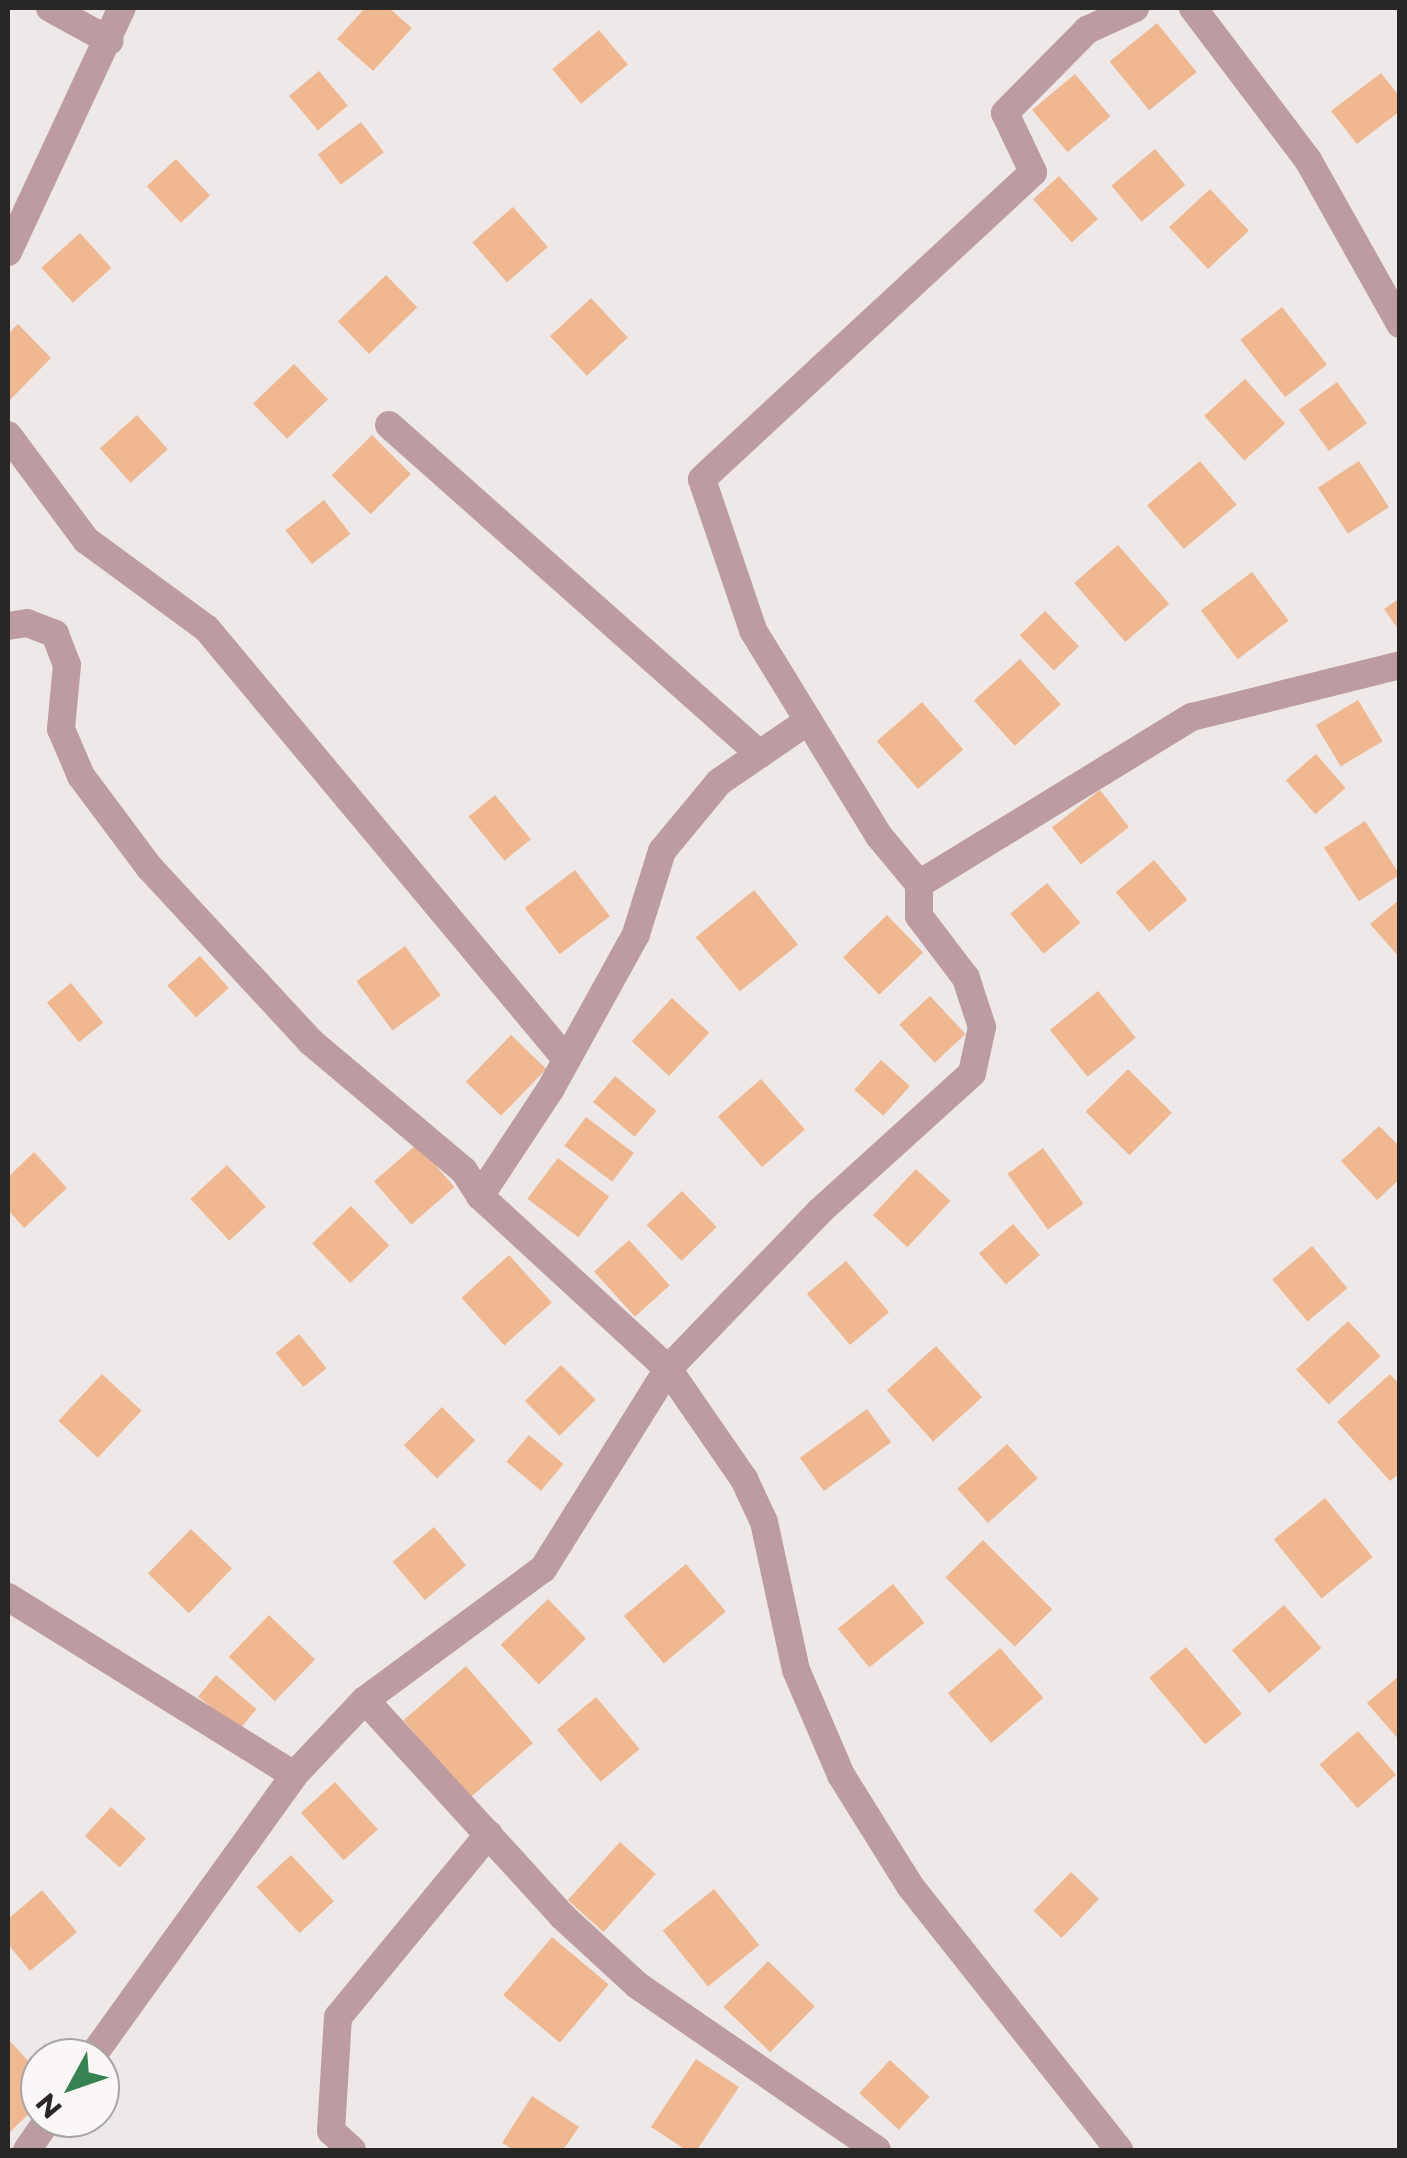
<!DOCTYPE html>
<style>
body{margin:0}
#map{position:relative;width:1407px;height:2158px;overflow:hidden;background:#eee9e8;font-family:Montserrat,sans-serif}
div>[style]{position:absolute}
.building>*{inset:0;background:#f0b890;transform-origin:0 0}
.minor>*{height:28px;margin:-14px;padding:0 14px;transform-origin:14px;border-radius:14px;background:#bc9ca0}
span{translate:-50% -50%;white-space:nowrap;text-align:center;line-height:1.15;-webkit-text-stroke:10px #fbf7f6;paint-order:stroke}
.frame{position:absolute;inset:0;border:10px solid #282726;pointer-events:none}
.north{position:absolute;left:20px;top:2038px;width:100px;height:100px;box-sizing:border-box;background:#fbf7f6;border:2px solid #a7a4a3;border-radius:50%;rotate:230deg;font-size:28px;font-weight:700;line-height:40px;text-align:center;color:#282726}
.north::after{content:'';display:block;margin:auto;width:35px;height:45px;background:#368351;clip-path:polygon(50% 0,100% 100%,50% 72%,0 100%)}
</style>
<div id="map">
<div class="building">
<div style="clip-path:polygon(365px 8px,389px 8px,412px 28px,373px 71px,337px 39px)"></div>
<div style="left:1157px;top:23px;width:63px;height:61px;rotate:51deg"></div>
<div style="left:599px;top:30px;width:45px;height:61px;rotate:50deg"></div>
<div style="left:319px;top:71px;width:45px;height:39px;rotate:50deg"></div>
<div style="clip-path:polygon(1381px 73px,1400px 97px,1400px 111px,1357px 144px,1331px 111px)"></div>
<div style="left:1075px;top:74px;width:55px;height:56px;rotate:50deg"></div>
<div style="left:361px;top:122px;width:38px;height:54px;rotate:53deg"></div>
<div style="left:1155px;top:149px;width:47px;height:57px;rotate:50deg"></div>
<div style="left:176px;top:159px;width:50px;height:40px;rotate:47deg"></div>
<div style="left:1059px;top:176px;width:58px;height:35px;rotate:48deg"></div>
<div style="left:1210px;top:189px;width:57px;height:56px;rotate:47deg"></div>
<div style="left:513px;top:207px;width:53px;height:54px;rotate:49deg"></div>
<div style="left:80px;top:233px;width:47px;height:52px;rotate:48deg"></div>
<div style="left:386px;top:275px;width:45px;height:67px;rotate:46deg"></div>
<div style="left:591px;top:298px;width:54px;height:56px;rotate:47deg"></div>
<div style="left:1282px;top:307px;width:73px;height:53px;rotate:52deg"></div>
<div style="clip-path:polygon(18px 324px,51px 358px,8px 402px,8px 334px)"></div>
<div style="left:294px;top:364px;width:49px;height:57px;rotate:46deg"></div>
<div style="left:1245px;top:379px;width:60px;height:55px;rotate:48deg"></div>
<div style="left:1337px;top:382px;width:51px;height:47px;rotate:54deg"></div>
<div style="left:137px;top:415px;width:46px;height:50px;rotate:48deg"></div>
<div style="left:372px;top:435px;width:55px;height:57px;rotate:45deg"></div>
<div style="left:1200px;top:461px;width:57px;height:69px;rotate:50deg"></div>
<div style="left:1359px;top:461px;width:55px;height:49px;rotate:57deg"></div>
<div style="left:324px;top:500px;width:43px;height:49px;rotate:52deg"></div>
<div style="left:1118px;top:545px;width:78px;height:58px;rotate:49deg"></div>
<div style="left:1252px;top:572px;width:61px;height:64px;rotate:53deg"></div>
<div style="clip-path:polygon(1400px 598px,1400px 632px,1384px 609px)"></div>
<div style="left:1045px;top:611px;width:49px;height:35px;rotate:46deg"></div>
<div style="left:1020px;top:659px;width:61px;height:62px;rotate:48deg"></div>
<div style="left:1358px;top:700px;width:48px;height:49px;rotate:59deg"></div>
<div style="left:922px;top:702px;width:63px;height:60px;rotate:49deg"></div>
<div style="left:1316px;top:754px;width:45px;height:40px;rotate:49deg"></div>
<div style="left:1100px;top:790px;width:47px;height:61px;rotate:52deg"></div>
<div style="left:495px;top:795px;width:57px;height:34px;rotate:51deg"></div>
<div style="left:1365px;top:821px;width:64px;height:49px;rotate:57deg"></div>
<div style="left:1154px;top:860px;width:52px;height:50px;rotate:50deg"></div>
<div style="left:575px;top:870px;width:58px;height:63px;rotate:53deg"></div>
<div style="left:1047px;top:883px;width:52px;height:48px;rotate:50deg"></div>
<div style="left:754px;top:890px;width:70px;height:75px;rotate:51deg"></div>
<div style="clip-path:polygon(1400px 899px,1400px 958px,1370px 924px)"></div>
<div style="left:887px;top:915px;width:52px;height:61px;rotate:46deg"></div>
<div style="left:405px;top:946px;width:61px;height:60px;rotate:54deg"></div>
<div style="left:200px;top:956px;width:43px;height:44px;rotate:48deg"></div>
<div style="left:71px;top:983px;width:51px;height:31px;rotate:51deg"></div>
<div style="left:1098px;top:991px;width:60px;height:62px;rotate:51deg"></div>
<div style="left:930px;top:996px;width:52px;height:42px;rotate:47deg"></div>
<div style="left:672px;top:998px;width:51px;height:59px;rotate:43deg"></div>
<div style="left:511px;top:1035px;width:49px;height:65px;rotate:44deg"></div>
<div style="left:881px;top:1060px;width:39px;height:40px;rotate:42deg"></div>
<div style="left:1128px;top:1069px;width:62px;height:60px;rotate:45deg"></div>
<div style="left:615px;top:1076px;width:54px;height:34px;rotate:40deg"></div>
<div style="left:761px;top:1079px;width:67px;height:57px;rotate:49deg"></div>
<div style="left:586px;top:1117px;width:60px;height:36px;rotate:37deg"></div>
<div style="clip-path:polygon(1379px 1126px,1400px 1147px,1400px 1179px,1377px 1200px,1341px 1161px)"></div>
<div style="left:417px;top:1144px;width:57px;height:57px;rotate:49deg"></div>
<div style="left:1043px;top:1148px;width:69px;height:44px;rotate:54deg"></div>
<div style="clip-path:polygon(34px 1152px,67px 1188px,24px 1228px,8px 1210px,8px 1177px)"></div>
<div style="left:558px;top:1158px;width:64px;height:51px;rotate:37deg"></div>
<div style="left:227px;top:1165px;width:57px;height:50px;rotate:47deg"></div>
<div style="left:916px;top:1169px;width:47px;height:63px;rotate:43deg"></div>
<div style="left:682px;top:1191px;width:50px;height:49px;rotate:46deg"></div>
<div style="left:351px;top:1206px;width:55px;height:54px;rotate:46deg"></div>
<div style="left:1013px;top:1224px;width:41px;height:45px;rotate:49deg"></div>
<div style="left:629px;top:1240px;width:61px;height:47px;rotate:48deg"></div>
<div style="left:1312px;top:1246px;width:55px;height:52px;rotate:50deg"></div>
<div style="left:509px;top:1255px;width:64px;height:64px;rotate:48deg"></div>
<div style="left:846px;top:1261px;width:67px;height:51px;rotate:50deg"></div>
<div style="left:1348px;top:1321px;width:48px;height:71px;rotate:47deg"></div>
<div style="left:299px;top:1334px;width:44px;height:30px;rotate:51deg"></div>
<div style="left:936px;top:1346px;width:69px;height:66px;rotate:48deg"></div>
<div style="left:561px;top:1365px;width:49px;height:51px;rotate:45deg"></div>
<div style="left:102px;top:1374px;width:54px;height:64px;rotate:43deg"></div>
<div style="clip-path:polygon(1390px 1374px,1400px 1385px,1400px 1473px,1390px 1481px,1337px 1422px)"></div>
<div style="left:442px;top:1407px;width:47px;height:54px;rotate:45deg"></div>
<div style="left:867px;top:1409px;width:41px;height:83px;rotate:54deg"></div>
<div style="left:529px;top:1435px;width:45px;height:35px;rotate:40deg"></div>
<div style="left:1007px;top:1444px;width:46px;height:67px;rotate:48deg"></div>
<div style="left:1325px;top:1498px;width:76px;height:66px;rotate:51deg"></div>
<div style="left:434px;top:1527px;width:50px;height:54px;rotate:50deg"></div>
<div style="left:191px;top:1529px;width:57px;height:62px;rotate:44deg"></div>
<div style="left:983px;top:1540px;width:98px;height:53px;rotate:45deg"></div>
<div style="left:686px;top:1564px;width:62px;height:81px;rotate:50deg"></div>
<div style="left:893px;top:1584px;width:50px;height:71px;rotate:51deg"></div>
<div style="left:548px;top:1599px;width:55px;height:66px;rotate:46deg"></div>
<div style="left:1284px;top:1605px;width:57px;height:69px;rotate:49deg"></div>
<div style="left:269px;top:1615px;width:64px;height:58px;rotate:44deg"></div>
<div style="left:1186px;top:1647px;width:87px;height:48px;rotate:50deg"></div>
<div style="left:1000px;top:1648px;width:66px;height:69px;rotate:49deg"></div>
<div style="left:466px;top:1666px;width:102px;height:83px;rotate:49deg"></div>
<div style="left:216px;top:1675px;width:53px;height:28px;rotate:40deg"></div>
<div style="clip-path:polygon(1400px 1675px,1400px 1741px,1367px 1703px)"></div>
<div style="left:596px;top:1697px;width:68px;height:51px;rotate:50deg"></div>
<div style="left:1358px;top:1731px;width:58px;height:51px;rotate:49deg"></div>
<div style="left:335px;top:1782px;width:64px;height:46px;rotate:48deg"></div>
<div style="left:111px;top:1807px;width:47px;height:39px;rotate:42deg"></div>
<div style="left:620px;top:1842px;width:48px;height:78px;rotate:42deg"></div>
<div style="left:291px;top:1855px;width:63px;height:47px;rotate:47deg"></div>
<div style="left:1071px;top:1872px;width:39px;height:54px;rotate:44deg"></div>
<div style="left:714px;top:1889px;width:72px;height:66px;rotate:51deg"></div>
<div style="clip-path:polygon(42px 1890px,77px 1932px,30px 1971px,8px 1944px,8px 1919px)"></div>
<div style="left:552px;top:1937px;width:74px;height:76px;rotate:40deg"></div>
<div style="left:768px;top:1961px;width:65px;height:64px;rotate:44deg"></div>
<div style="clip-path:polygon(8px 2039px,40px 2074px,40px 2103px,8px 2134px)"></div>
<div style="clip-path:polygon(696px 2059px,739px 2087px,697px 2150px,686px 2150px,651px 2127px)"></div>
<div style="left:890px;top:2060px;width:54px;height:45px;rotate:43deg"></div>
<div style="clip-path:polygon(532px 2096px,579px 2127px,563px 2150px,514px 2150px,502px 2143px)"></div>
</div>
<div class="minor">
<div style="left:50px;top:8px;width:68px;rotate:28.8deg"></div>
<div style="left:1193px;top:8px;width:191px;rotate:52.9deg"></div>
<div style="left:1308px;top:160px;width:188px;rotate:60.7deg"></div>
<div style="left:8px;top:252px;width:269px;rotate:-65deg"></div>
<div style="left:389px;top:425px;width:496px;rotate:41.6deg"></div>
<div style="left:8px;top:435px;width:131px;rotate:53.4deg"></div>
<div style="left:86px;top:540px;width:150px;rotate:36.3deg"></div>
<div style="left:207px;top:629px;width:560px;rotate:50.14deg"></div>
<div style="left:8px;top:626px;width:19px;rotate:-9deg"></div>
<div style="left:27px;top:623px;width:30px;rotate:21deg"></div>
<div style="left:55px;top:634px;width:33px;rotate:69deg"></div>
<div style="left:67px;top:665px;width:64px;rotate:95.4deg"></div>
<div style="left:61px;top:729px;width:51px;rotate:66.9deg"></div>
<div style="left:81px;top:776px;width:114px;rotate:53.2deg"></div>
<div style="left:149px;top:867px;width:238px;rotate:47.2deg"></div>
<div style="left:311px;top:1042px;width:200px;rotate:40.1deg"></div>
<div style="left:464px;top:1171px;width:30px;rotate:57deg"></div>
<div style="left:480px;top:1196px;width:255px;rotate:42.6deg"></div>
<div style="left:668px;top:1369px;width:134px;rotate:55.4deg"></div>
<div style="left:744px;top:1479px;width:47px;rotate:65.1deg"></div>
<div style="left:764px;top:1522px;width:151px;rotate:77.8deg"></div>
<div style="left:796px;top:1670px;width:114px;rotate:66.8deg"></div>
<div style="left:841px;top:1775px;width:131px;rotate:58.1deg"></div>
<div style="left:910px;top:1886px;width:337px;rotate:51.6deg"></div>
<div style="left:919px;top:884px;width:62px;rotate:-129.8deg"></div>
<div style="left:879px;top:836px;width:241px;rotate:-121.5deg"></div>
<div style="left:753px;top:630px;width:159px;rotate:-108.7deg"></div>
<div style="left:702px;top:479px;width:451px;rotate:-42.8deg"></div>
<div style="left:1033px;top:172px;width:65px;rotate:-115.4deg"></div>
<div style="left:1005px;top:113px;width:117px;rotate:-45.3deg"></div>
<div style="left:1087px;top:30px;width:53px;rotate:-24.6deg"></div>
<div style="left:480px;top:1196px;width:127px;rotate:-56.6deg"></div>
<div style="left:550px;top:1090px;width:178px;rotate:-61.1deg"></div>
<div style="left:636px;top:934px;width:87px;rotate:-72.6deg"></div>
<div style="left:662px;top:851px;width:89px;rotate:-50.4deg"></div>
<div style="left:719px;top:782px;width:108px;rotate:-34.4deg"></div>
<div style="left:8px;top:1597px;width:337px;rotate:31.9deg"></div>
<div style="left:365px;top:1700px;width:292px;rotate:47.6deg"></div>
<div style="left:562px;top:1916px;width:102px;rotate:42.6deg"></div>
<div style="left:637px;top:1985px;width:291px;rotate:34.5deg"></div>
<div style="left:91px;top:2058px;width:348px;rotate:-54.3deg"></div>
<div style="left:294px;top:1775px;width:103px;rotate:-46.6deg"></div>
<div style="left:365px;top:1700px;width:221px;rotate:-36.4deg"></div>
<div style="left:543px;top:1569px;width:236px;rotate:-58deg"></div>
<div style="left:668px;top:1369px;width:219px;rotate:-46.1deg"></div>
<div style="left:820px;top:1211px;width:205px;rotate:-42.2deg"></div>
<div style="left:972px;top:1073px;width:47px;rotate:-77.7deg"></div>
<div style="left:982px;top:1027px;width:52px;rotate:-108.1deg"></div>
<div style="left:966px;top:978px;width:78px;rotate:-127.2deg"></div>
<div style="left:919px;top:916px;width:32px;rotate:-90deg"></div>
<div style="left:919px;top:884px;width:320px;rotate:-31.5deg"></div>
<div style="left:1192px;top:717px;width:214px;rotate:-14deg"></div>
<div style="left:27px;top:2150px;width:39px;rotate:-55deg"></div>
<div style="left:352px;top:2150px;width:28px;rotate:-138deg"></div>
<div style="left:331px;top:2131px;width:114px;rotate:-86.5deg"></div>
<div style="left:338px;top:2017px;width:237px;rotate:-50.5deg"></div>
</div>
<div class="frame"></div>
<div class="north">N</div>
</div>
